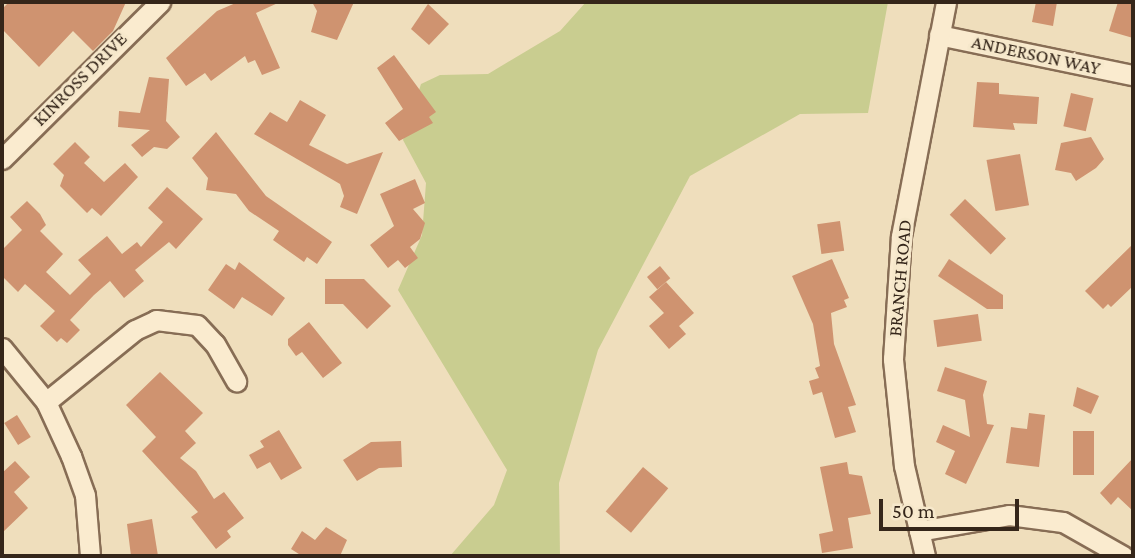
<!DOCTYPE html>
<style>
body{margin:0}
#map{position:relative;width:1135px;height:558px;overflow:hidden;background:#efdebc;font-family:"Crimson Pro",serif}
div>[style]{position:absolute}
.green>*{inset:0;background:#c9cd90}
.building>*{inset:0;background:#cf9370;transform-origin:0 0}
.roads{filter:drop-shadow(2px 0 #876d55) drop-shadow(-2px 0 #876d55) drop-shadow(0 2px #876d55) drop-shadow(0 -2px #876d55)}
.street>*{height:19px;margin:-9.5px;padding:0 9.5px;transform-origin:9.5px;border-radius:9.5px;background:#faebcf}
span{translate:-50% -50%;white-space:nowrap;text-align:center;line-height:1.15;-webkit-text-stroke:6px #f6e8cb;paint-order:stroke}
.street-label{font-size:19px;color:#35261a}
.frame{position:absolute;inset:0;border:4px solid #35261a;pointer-events:none}
.scale{position:absolute;left:879px;top:499px;width:140px;height:32px;box-sizing:border-box;border:4px solid #35261a;border-top:0;padding-left:9px;font-size:21px;line-height:24px;white-space:nowrap;color:#35261a;-webkit-text-stroke:5px #f6e8cb;paint-order:stroke}
</style>
<div id="map">
<div class="green">
<div style="clip-path:polygon(586px 2px,888px 2px,868px 113px,800px 114px,690px 176px,598px 350px,559px 483px,560px 556px,450px 556px,494px 505px,507px 470px,398px 290px,422px 235px,426px 183px,403px 140px,421px 84px,440px 75px,488px 74px,560px 31px)"></div>
</div>
<div class="building">
<div style="clip-path:polygon(9px 2px,126px 2px,113px 31px,93px 51px,73px 31px,39px 67px,2px 29px,2px 9px)"></div>
<div style="clip-path:polygon(238px 2px,280px 2px,256px 13px,280px 68px,262px 75px,255px 60px,248px 63px,245px 56px,211px 81px,205px 73px,186px 86px,166px 58px,217px 11px)"></div>
<div style="clip-path:polygon(312px 2px,354px 2px,337px 40px,311px 32px,317px 11px)"></div>
<div style="clip-path:polygon(1036px 2px,1057px 2px,1053px 26px,1032px 22px)"></div>
<div style="clip-path:polygon(1118px 2px,1133px 2px,1133px 38px,1109px 31px)"></div>
<div style="clip-path:polygon(428px 4px,449px 24px,429px 45px,411px 29px)"></div>
<div style="clip-path:polygon(394px 55px,436px 112px,429px 117px,433px 123px,399px 141px,385px 123px,403px 109px,377px 68px)"></div>
<div style="clip-path:polygon(149px 77px,169px 79px,166px 121px,180px 137px,167px 149px,154px 147px,142px 157px,131px 145px,150px 130px,118px 127px,119px 111px,140px 113px)"></div>
<div style="clip-path:polygon(977px 82px,999px 83px,999px 94px,1039px 97px,1037px 124px,1013px 123px,1015px 130px,973px 127px)"></div>
<div style="left:1071px;top:93px;width:23px;height:34px;rotate:13deg"></div>
<div style="clip-path:polygon(300px 100px,326px 115px,309px 145px,347px 164px,383px 152px,357px 214px,340px 207px,344px 196px,340px 184px,254px 134px,270px 112px,287px 122px)"></div>
<div style="clip-path:polygon(216px 132px,266px 196px,332px 242px,317px 264px,307px 257px,304px 262px,273px 240px,279px 231px,249px 211px,236px 194px,206px 190px,208px 178px,192px 158px)"></div>
<div style="clip-path:polygon(1091px 137px,1104px 159px,1096px 168px,1076px 181px,1071px 173px,1055px 170px,1061px 143px)"></div>
<div style="clip-path:polygon(75px 142px,90px 157px,84px 163px,104px 182px,125px 163px,138px 177px,101px 216px,92px 208px,87px 213px,60px 186px,64px 175px,53px 164px)"></div>
<div style="left:1020px;top:154px;width:52px;height:34px;rotate:80deg"></div>
<div style="clip-path:polygon(415px 179px,425px 203px,413px 209px,425px 223px,420px 239px,410px 247px,418px 258px,405px 268px,398px 260px,388px 268px,370px 245px,394px 226px,380px 194px)"></div>
<div style="clip-path:polygon(167px 187px,203px 219px,176px 249px,169px 242px,135px 270px,144px 281px,124px 298px,110px 281px,94px 295px,70px 320px,80px 330px,67px 343px,61px 338px,57px 342px,40px 326px,55px 311px,25px 284px,18px 292px,2px 276px,2px 250px,22px 230px,10px 217px,27px 201px,40px 214px,46px 225px,40px 231px,63px 254px,46px 272px,70px 295px,91px 274px,78px 260px,107px 236px,122px 254px,137px 242px,141px 247px,163px 222px,148px 208px)"></div>
<div style="left:965px;top:199px;width:57px;height:22px;rotate:44deg"></div>
<div style="left:840px;top:221px;width:30px;height:23px;rotate:82deg"></div>
<div style="clip-path:polygon(1133px 244px,1133px 286px,1111px 307px,1108px 304px,1103px 309px,1085px 291px)"></div>
<div style="clip-path:polygon(832px 259px,849px 298px,844px 300px,847px 307px,831px 313px,834px 344px,856px 405px,848px 407px,856px 432px,835px 438px,822px 392px,813px 395px,809px 381px,819px 378px,815px 368px,820px 366px,813px 324px,792px 276px)"></div>
<div style="clip-path:polygon(949px 259px,1003px 295px,1003px 309px,987px 309px,938px 276px)"></div>
<div style="clip-path:polygon(239px 262px,285px 298px,272px 316px,242px 297px,234px 309px,208px 290px,226px 264px,235px 270px)"></div>
<div style="left:660px;top:266px;width:16px;height:17px;rotate:50deg"></div>
<div style="clip-path:polygon(325px 279px,364px 279px,391px 306px,367px 329px,343px 304px,325px 304px)"></div>
<div style="clip-path:polygon(666px 282px,694px 313px,679px 326px,686px 334px,669px 349px,649px 326px,664px 313px,649px 297px)"></div>
<div style="left:978px;top:314px;width:27px;height:45px;rotate:82deg"></div>
<div style="clip-path:polygon(309px 322px,342px 363px,323px 378px,302px 352px,296px 356px,288px 345px,288px 339px)"></div>
<div style="clip-path:polygon(945px 367px,987px 381px,983px 395px,987px 424px,994px 425px,966px 484px,945px 474px,955px 451px,936px 442px,943px 425px,970px 437px,965px 400px,937px 391px)"></div>
<div style="clip-path:polygon(160px 372px,203px 413px,185px 431px,196px 443px,180px 458px,196px 471px,214px 499px,224px 492px,244px 518px,227px 531px,231px 537px,216px 549px,191px 517px,198px 512px,142px 451px,156px 437px,126px 405px)"></div>
<div style="clip-path:polygon(1077px 387px,1099px 396px,1091px 414px,1073px 406px)"></div>
<div style="clip-path:polygon(1029px 413px,1045px 415px,1039px 467px,1006px 463px,1011px 427px,1027px 429px)"></div>
<div style="left:17px;top:415px;width:26px;height:15px;rotate:58deg"></div>
<div style="clip-path:polygon(279px 430px,302px 468px,281px 480px,270px 462px,257px 469px,249px 455px,264px 447px,260px 441px)"></div>
<div style="left:1073px;top:431px;width:21px;height:44px"></div>
<div style="clip-path:polygon(401px 441px,402px 467px,379px 468px,357px 481px,343px 460px,371px 442px)"></div>
<div style="clip-path:polygon(1133px 458px,1133px 511px,1118px 497px,1111px 505px,1100px 493px)"></div>
<div style="clip-path:polygon(15px 461px,30px 477px,14px 492px,28px 508px,2px 533px,2px 473px)"></div>
<div style="clip-path:polygon(847px 462px,849px 474px,862px 476px,871px 514px,848px 518px,853px 548px,822px 553px,819px 534px,833px 531px,820px 467px)"></div>
<div style="left:643px;top:467px;width:33px;height:58px;rotate:40deg"></div>
<div style="clip-path:polygon(152px 519px,158px 556px,131px 556px,127px 524px)"></div>
<div style="clip-path:polygon(326px 527px,347px 540px,340px 556px,302px 556px,291px 549px,302px 531px,315px 540px)"></div>
</div>
<div class="roads">
<div class="street">
<div style="left:939px;top:35px;width:198px;rotate:11.7deg"></div>
<div style="left:2px;top:159px;width:223px;rotate:-44.8deg"></div>
<div style="left:2px;top:348px;width:70px;rotate:50.8deg"></div>
<div style="left:46px;top:402px;width:60px;rotate:65.2deg"></div>
<div style="left:71px;top:456px;width:41px;rotate:70.3deg"></div>
<div style="left:85px;top:495px;width:61px;rotate:85.3deg"></div>
<div style="left:46px;top:402px;width:114px;rotate:-39deg"></div>
<div style="left:135px;top:330px;width:23px;rotate:-25deg"></div>
<div style="left:156px;top:320px;width:41px;rotate:7deg"></div>
<div style="left:197px;top:325px;width:26px;rotate:47deg"></div>
<div style="left:215px;top:344px;width:43px;rotate:60.4deg"></div>
<div style="left:919px;top:531px;width:91px;rotate:-10.1deg"></div>
<div style="left:1009px;top:515px;width:54px;rotate:7.4deg"></div>
<div style="left:1063px;top:522px;width:69px;rotate:29.5deg"></div>
<div style="left:925px;top:556px;width:92px;rotate:-103.1deg"></div>
<div style="left:904px;top:466px;width:108px;rotate:-95.9deg"></div>
<div style="left:893px;top:359px;width:123px;rotate:-86.3deg"></div>
<div style="left:901px;top:236px;width:238px;rotate:-79.1deg"></div>
</div>
</div>
<div class="street-label">
<span style="left:1036px;top:55px;rotate:12deg">ANDERSON WAY</span>
<span style="left:80px;top:79px;rotate:-45deg">KINROSS DRIVE</span>
<span style="left:900px;top:278px;rotate:-85deg">BRANCH ROAD</span>
</div>
<div class="frame"></div>
<div class="scale">50 m</div>
</div>
